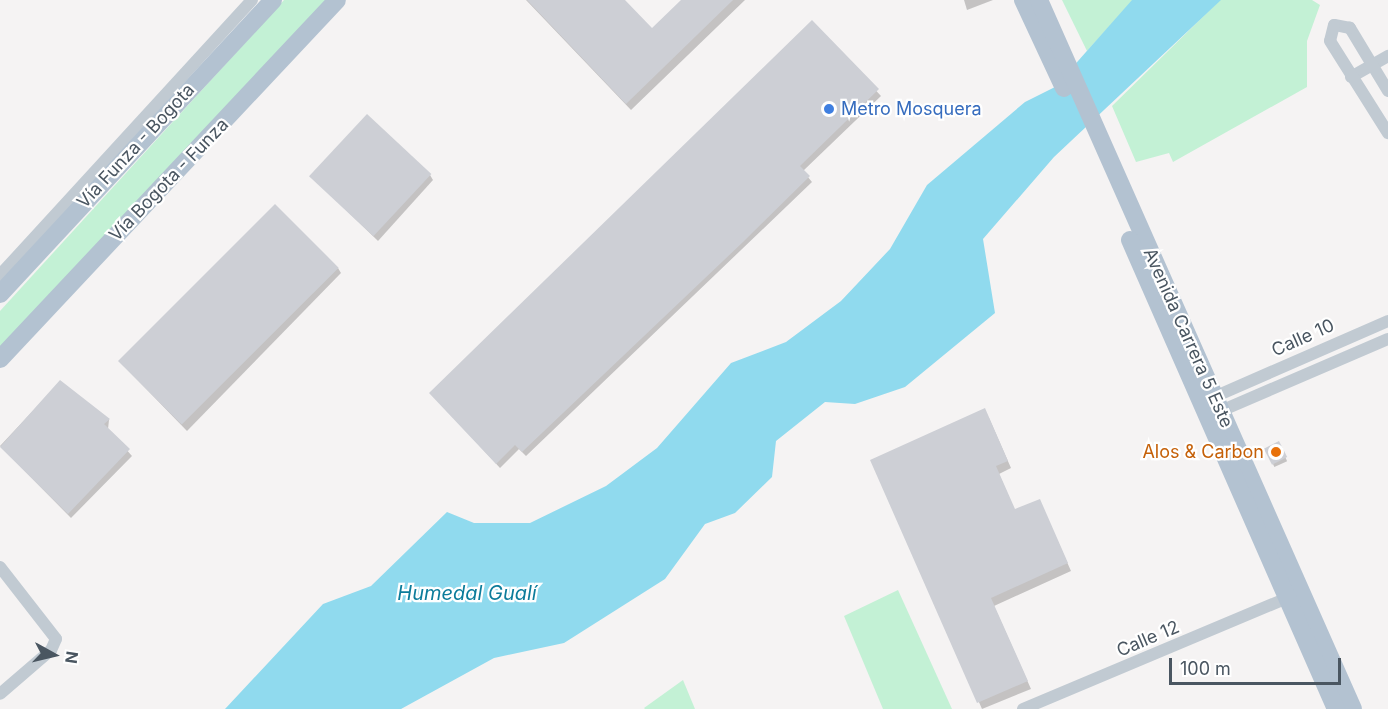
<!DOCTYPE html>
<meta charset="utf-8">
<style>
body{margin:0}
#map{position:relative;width:1388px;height:709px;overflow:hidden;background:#f5f3f3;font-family:Inter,sans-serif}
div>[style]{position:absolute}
.green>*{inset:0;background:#c3f1d5}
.water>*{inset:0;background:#90daee}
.shadow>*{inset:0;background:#0003;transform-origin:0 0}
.building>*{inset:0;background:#cdcfd5;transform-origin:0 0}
.minor>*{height:12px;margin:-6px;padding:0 6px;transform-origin:6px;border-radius:6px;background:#c1cad2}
.primary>*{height:18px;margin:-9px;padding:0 9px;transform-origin:9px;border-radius:9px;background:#b3c2d1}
.dots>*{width:16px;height:16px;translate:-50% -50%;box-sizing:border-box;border:3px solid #fff;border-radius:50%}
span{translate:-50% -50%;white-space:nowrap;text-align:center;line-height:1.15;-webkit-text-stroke:4.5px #fff;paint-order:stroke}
.shop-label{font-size:18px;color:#366cbe}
.left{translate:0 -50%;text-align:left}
.street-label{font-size:18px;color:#4a5661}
.food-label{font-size:18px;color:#c56008}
.right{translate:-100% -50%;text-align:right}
.water-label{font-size:20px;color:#0c7c9b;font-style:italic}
.north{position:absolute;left:24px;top:625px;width:60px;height:60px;-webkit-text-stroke:4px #fff;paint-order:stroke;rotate:98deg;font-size:16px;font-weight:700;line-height:24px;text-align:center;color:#4a5661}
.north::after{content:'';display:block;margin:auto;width:21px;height:27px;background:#4a5661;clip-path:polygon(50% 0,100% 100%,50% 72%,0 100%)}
.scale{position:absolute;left:1169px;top:658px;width:172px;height:27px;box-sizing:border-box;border:3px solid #4a5661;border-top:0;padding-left:8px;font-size:18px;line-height:21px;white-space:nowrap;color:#4a5661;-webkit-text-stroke:4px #fff;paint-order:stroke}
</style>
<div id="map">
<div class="green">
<div style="clip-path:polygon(284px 0,327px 0,0 351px,0 311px)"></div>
<div style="clip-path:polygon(1062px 0,1133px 0,1087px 51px)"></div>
<div style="clip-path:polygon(1220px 0,1312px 0,1320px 5px,1307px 41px,1307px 87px,1173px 162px,1169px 153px,1136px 162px,1112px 106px)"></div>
<div style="clip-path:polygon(898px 590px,952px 709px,883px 709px,844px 616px)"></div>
<div style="clip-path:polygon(683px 680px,695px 709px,645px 709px,644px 708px)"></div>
</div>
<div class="water">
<div style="clip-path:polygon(1132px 0,1221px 0,1054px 157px,983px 239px,995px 313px,905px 387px,855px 404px,825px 402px,776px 441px,772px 477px,735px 513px,705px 524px,665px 579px,564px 643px,494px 658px,401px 709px,225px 709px,323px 604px,371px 586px,447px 512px,474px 523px,530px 523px,606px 486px,657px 448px,731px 363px,786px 342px,841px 301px,890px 249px,927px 185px,1025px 102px,1055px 87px)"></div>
</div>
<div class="shadow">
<div style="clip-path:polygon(526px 0,622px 0,652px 30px,683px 0,745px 0,631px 110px)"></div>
<div style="clip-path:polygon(964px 0,993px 0,967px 10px)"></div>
<div style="clip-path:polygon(812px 22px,881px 96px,803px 171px,812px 182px,526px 456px,519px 449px,500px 468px,431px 393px)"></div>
<div style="clip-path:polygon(430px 175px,433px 180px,378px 241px,312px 177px)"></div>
<div style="clip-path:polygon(338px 268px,341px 273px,187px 431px,121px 363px)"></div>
<div style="clip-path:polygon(60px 382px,109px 420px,108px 429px,132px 456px,71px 518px,0 446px)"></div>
<div style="clip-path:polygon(989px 418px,1011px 468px,999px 474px,1015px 511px,1043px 508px,1071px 571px,994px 606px,1031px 689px,982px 709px,872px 460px)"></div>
<div style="left:1279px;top:443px;width:20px;height:14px;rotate:66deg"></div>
</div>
<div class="building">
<div style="clip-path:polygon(527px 0,625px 0,652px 28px,681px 0,733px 0,626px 104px)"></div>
<div style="clip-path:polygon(812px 20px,879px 89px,800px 166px,810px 176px,743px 242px,522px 452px,515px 445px,496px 464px,429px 393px)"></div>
<div style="left:367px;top:114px;width:88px;height:85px;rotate:43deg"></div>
<div style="left:275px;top:204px;width:90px;height:222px;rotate:45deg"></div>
<div style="clip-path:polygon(60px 380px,110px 419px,104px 424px,130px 449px,68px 514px,0 447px)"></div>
<div style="clip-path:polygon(985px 408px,1008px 461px,996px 466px,1015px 509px,1040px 499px,1068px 563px,991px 598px,1028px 681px,977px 703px,870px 460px)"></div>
<div style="left:1279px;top:441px;width:18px;height:17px;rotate:63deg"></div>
</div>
<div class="minor">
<div style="left:1351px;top:77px;width:43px;rotate:-29.6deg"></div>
<div style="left:1388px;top:91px;width:74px;rotate:-121.1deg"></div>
<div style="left:1350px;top:28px;width:16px;rotate:-169deg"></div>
<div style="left:1334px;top:25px;width:16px;rotate:104deg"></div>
<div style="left:1330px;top:41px;width:109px;rotate:57.8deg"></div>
<div style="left:0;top:275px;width:373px;rotate:-47.5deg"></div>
<div style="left:1214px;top:397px;width:190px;rotate:-23.6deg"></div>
<div style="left:1216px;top:413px;width:187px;rotate:-23.3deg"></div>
<div style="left:0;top:567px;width:91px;rotate:52.1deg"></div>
<div style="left:56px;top:639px;width:12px;rotate:114deg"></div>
<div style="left:51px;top:650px;width:67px;rotate:139.2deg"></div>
<div style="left:1023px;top:709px;width:284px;rotate:-22.8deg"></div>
</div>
<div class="primary">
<div style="left:1023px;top:0;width:97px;rotate:65deg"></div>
<div style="left:1039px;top:0;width:775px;rotate:66.11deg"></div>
<div style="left:1130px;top:240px;width:512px;rotate:66.29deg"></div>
<div style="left:0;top:294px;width:401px;rotate:-47.1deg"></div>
<div style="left:0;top:359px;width:492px;rotate:-46.8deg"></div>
</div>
<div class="dots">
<div style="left:829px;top:109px;background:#3f7fe0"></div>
<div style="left:1276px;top:452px;background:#e8710a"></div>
</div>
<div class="shop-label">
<span class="left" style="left:841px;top:109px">Metro Mosquera</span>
</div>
<div class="street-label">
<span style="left:136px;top:146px;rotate:-47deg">Vía Funza - Bogota</span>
<span style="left:169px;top:180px;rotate:-46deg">Vía Bogota - Funza</span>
<span style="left:1188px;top:338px;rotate:66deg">Avenida Carrera 5 Este</span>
<span style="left:1303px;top:338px;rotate:-24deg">Calle 10</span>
<span style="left:1148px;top:639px;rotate:-23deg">Calle 12</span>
</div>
<div class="food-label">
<span class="right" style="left:1264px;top:452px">Alos &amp; Carbon</span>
</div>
<div class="water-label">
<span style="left:467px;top:593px">Humedal Gualí</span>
</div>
<div class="north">N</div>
<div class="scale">100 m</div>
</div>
